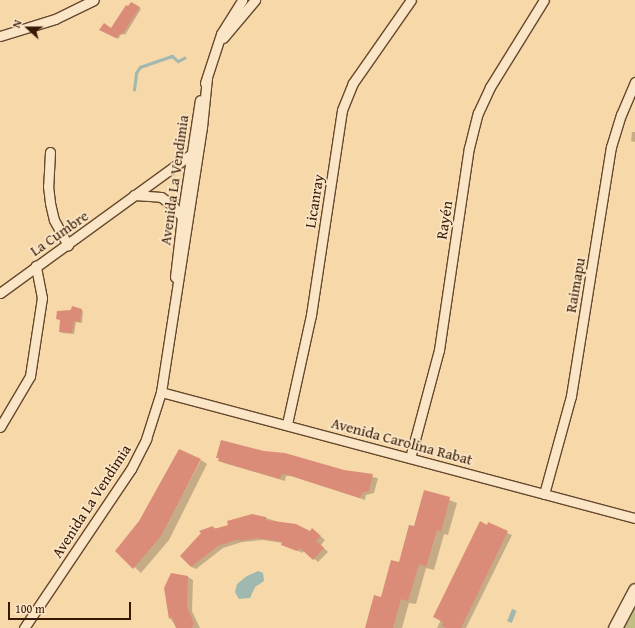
<!DOCTYPE html>
<meta charset="utf-8">
<style>
body{margin:0}
#map{position:relative;width:635px;height:628px;overflow:hidden;background:#f7d8a9;font-family:"Gentium Book Plus",serif}
div>[style]{position:absolute}
.green>*{inset:0;background:#c1bd85}
.water>*{inset:0;background:#9fb8b0;transform-origin:0 0}
.shadow>*{inset:0;background:#0003}
.stream>*{height:2.5px;margin:-1.25px;padding:0 1.25px;transform-origin:1.25px;border-radius:1.25px;background:#9fb8b0}
.building>*{inset:0;background:#db8c78}
.roads{filter:drop-shadow(1px 0 #66482d) drop-shadow(-1px 0 #66482d) drop-shadow(0 1px #66482d) drop-shadow(0 -1px #66482d)}
.street>*{height:9px;margin:-4.5px;padding:0 4.5px;transform-origin:4.5px;border-radius:4.5px;background:#fae6c7}
.secondary>*{height:13px;margin:-6.5px;padding:0 6.5px;transform-origin:6.5px;border-radius:6.5px;background:#fae6c7}
span{translate:-50% -50%;white-space:nowrap;text-align:center;line-height:1.15;-webkit-text-stroke:3.5px #fae6c7;paint-order:stroke}
.street-label{font-size:15px;color:#361804}
.north{position:absolute;left:8px;top:8px;width:40px;height:40px;-webkit-text-stroke:3px #fae6c7;paint-order:stroke;rotate:291deg;font-size:11px;font-weight:700;line-height:16px;text-align:center;color:#361804}
.north::after{content:'';display:block;margin:auto;width:14px;height:18px;background:#361804;clip-path:polygon(50% 0,100% 100%,50% 72%,0 100%)}
.scale{position:absolute;left:8px;top:602px;width:123px;height:18px;box-sizing:border-box;border:2px solid #361804;border-top:0;padding-left:5px;font-size:12px;line-height:14px;white-space:nowrap;color:#361804;-webkit-text-stroke:3px #fae6c7;paint-order:stroke}
</style>
<div id="map">
<div class="green">
<div style="clip-path:polygon(635px 602px,635px 628px,622px 628px)"></div>
</div>
<div class="water">
<div style="clip-path:polygon(258px 571px,263px 573px,264px 581px,255px 587px,250px 598px,239px 599px,235px 592px,237px 584px,247px 576px)"></div>
<div style="left:512px;top:609px;width:5px;height:13px;rotate:22deg"></div>
</div>
<div class="shadow">
<div style="clip-path:polygon(132px 3px,141px 9px,125px 35px,122px 33px,118px 39px,100px 30px,111px 29px)"></div>
<div style="clip-path:polygon(632px 132px,635px 132px,635px 142px,631px 141px)"></div>
<div style="clip-path:polygon(72px 307px,83px 311px,82px 323px,76px 322px,74px 334px,62px 333px,60px 331px)"></div>
<div style="clip-path:polygon(217px 457px,344px 471px,378px 478px,374px 493px,366px 495px,365px 500px,291px 476px,286px 476px,285px 481px,224px 463px)"></div>
<div style="clip-path:polygon(199px 459px,158px 539px,201px 460px,207px 464px,169px 540px,141px 573px,117px 551px)"></div>
<div style="clip-path:polygon(425px 491px,457px 503px,448px 535px,444px 534px,434px 570px,426px 568px,416px 604px,409px 603px,402px 628px,369px 628px,415px 528px)"></div>
<div style="clip-path:polygon(266px 518px,310px 532px,312px 529px,325px 540px,321px 545px,328px 552px,318px 562px,304px 551px,302px 553px,283px 543px,263px 540px,242px 542px,223px 548px,196px 569px,191px 567px,213px 527px,217px 529px)"></div>
<div style="clip-path:polygon(487px 526px,512px 535px,466px 628px,437px 628px)"></div>
<div style="clip-path:polygon(188px 577px,193px 580px,192px 611px,200px 628px,177px 628px,170px 618px,165px 589px)"></div>
</div>
<div class="stream">
<div style="left:134px;top:90px;width:17px;rotate:-83deg"></div>
<div style="left:136px;top:73px;width:7px;rotate:-56deg"></div>
<div style="left:140px;top:67px;width:34px;rotate:-19deg"></div>
<div style="left:172px;top:56px;width:8px;rotate:40deg"></div>
<div style="left:178px;top:61px;width:7px;rotate:-27deg"></div>
</div>
<div class="building">
<div style="clip-path:polygon(131px 2px,140px 7px,122px 35px,120px 33px,116px 38px,99px 30px,104px 23px,111px 28px,126px 5px,128px 6px)"></div>
<div style="clip-path:polygon(72px 306px,82px 309px,80px 322px,74px 321px,72px 333px,59px 332px,60px 320px,56px 319px,57px 311px,71px 310px)"></div>
<div style="clip-path:polygon(221px 440px,264px 451px,285px 453px,344px 470px,373px 474px,369px 491px,362px 493px,360px 498px,285px 474px,282px 474px,280px 479px,218px 461px,219px 458px,216px 458px)"></div>
<div style="clip-path:polygon(179px 449px,201px 459px,161px 536px,133px 569px,115px 551px,139px 521px)"></div>
<div style="clip-path:polygon(424px 490px,450px 497px,441px 532px,437px 530px,426px 567px,419px 564px,408px 601px,401px 599px,393px 628px,365px 628px,374px 595px,381px 597px,391px 560px,399px 562px,409px 525px,414px 526px)"></div>
<div style="clip-path:polygon(252px 514px,266px 517px,266px 520px,296px 524px,310px 531px,312px 528px,321px 536px,316px 541px,324px 548px,313px 560px,300px 548px,297px 551px,281px 545px,282px 542px,257px 538px,239px 541px,239px 539px,218px 546px,191px 567px,180px 556px,201px 533px,199px 531px,213px 526px,214px 529px,228px 525px,227px 521px)"></div>
<div style="clip-path:polygon(480px 521px,487px 525px,488px 522px,508px 531px,461px 628px,446px 628px,442px 626px,443px 622px,433px 617px)"></div>
<div style="clip-path:polygon(171px 573px,188px 576px,187px 607px,194px 623px,192px 628px,176px 628px,172px 617px,169px 619px,164px 588px)"></div>
</div>
<div class="roads">
<div class="street">
<div style="left:0;top:36px;width:58px;rotate:-17.2deg"></div>
<div style="left:55px;top:19px;width:43px;rotate:-26deg"></div>
<div style="left:223px;top:38px;width:50px;rotate:-49.9deg"></div>
<div style="left:205px;top:83px;width:52px;rotate:-71.9deg"></div>
<div style="left:221px;top:34px;width:40px;rotate:-58deg"></div>
<div style="left:50px;top:152px;width:34px;rotate:93deg"></div>
<div style="left:48px;top:186px;width:17px;rotate:83deg"></div>
<div style="left:50px;top:203px;width:17px;rotate:77deg"></div>
<div style="left:54px;top:220px;width:29px;rotate:61deg"></div>
<div style="left:134px;top:195px;width:27px;rotate:4deg"></div>
<div style="left:161px;top:197px;width:14px;rotate:36deg"></div>
<div style="left:172px;top:205px;width:16px;rotate:50deg"></div>
<div style="left:175px;top:277px;width:60px;rotate:-83.3deg"></div>
<div style="left:182px;top:217px;width:118px;rotate:-81.3deg"></div>
<div style="left:0;top:293px;width:238px;rotate:-36deg"></div>
<div style="left:161px;top:392px;width:490px;rotate:14.9deg"></div>
<div style="left:287px;top:424px;width:112px;rotate:-77.6deg"></div>
<div style="left:311px;top:315px;width:207px;rotate:-81.4deg"></div>
<div style="left:342px;top:110px;width:29px;rotate:-68deg"></div>
<div style="left:353px;top:83px;width:101px;rotate:-55.1deg"></div>
<div style="left:0;top:427px;width:59px;rotate:-59.5deg"></div>
<div style="left:30px;top:376px;width:79px;rotate:-81.3deg"></div>
<div style="left:42px;top:298px;width:33px;rotate:-101deg"></div>
<div style="left:410px;top:458px;width:112px;rotate:-75deg"></div>
<div style="left:439px;top:350px;width:204px;rotate:-81.6deg"></div>
<div style="left:469px;top:148px;width:36px;rotate:-76deg"></div>
<div style="left:478px;top:113px;width:29px;rotate:-65deg"></div>
<div style="left:490px;top:87px;width:102px;rotate:-58.2deg"></div>
<div style="left:544px;top:494px;width:102px;rotate:-74.6deg"></div>
<div style="left:571px;top:396px;width:252px;rotate:-80.9deg"></div>
<div style="left:611px;top:147px;width:34px;rotate:-73deg"></div>
<div style="left:621px;top:115px;width:36px;rotate:-67deg"></div>
<div style="left:24px;top:628px;width:192px;rotate:-56.1deg"></div>
<div style="left:131px;top:469px;width:34px;rotate:-63deg"></div>
<div style="left:146px;top:439px;width:49px;rotate:-72.3deg"></div>
<div style="left:161px;top:392px;width:268px;rotate:-81.2deg"></div>
<div style="left:202px;top:127px;width:49px;rotate:-84.2deg"></div>
</div>
<div class="secondary">
<div style="left:615px;top:628px;width:43px;rotate:-62.2deg"></div>
</div>
</div>
<div class="street-label">
<span style="left:174px;top:180px;rotate:-82deg">Avenida La Vendimia</span>
<span style="left:314px;top:201px;rotate:-81deg">Licanray</span>
<span style="left:444px;top:220px;rotate:-81deg">Rayén</span>
<span style="left:59px;top:233px;rotate:-35deg">La Cumbre</span>
<span style="left:575px;top:285px;rotate:-80deg">Raimapu</span>
<span style="left:402px;top:441px;rotate:15deg">Avenida Carolina Rabat</span>
<span style="left:91px;top:501px;rotate:-57deg">Avenida La Vendimia</span>
</div>
<div class="north">N</div>
<div class="scale">100 m</div>
</div>
